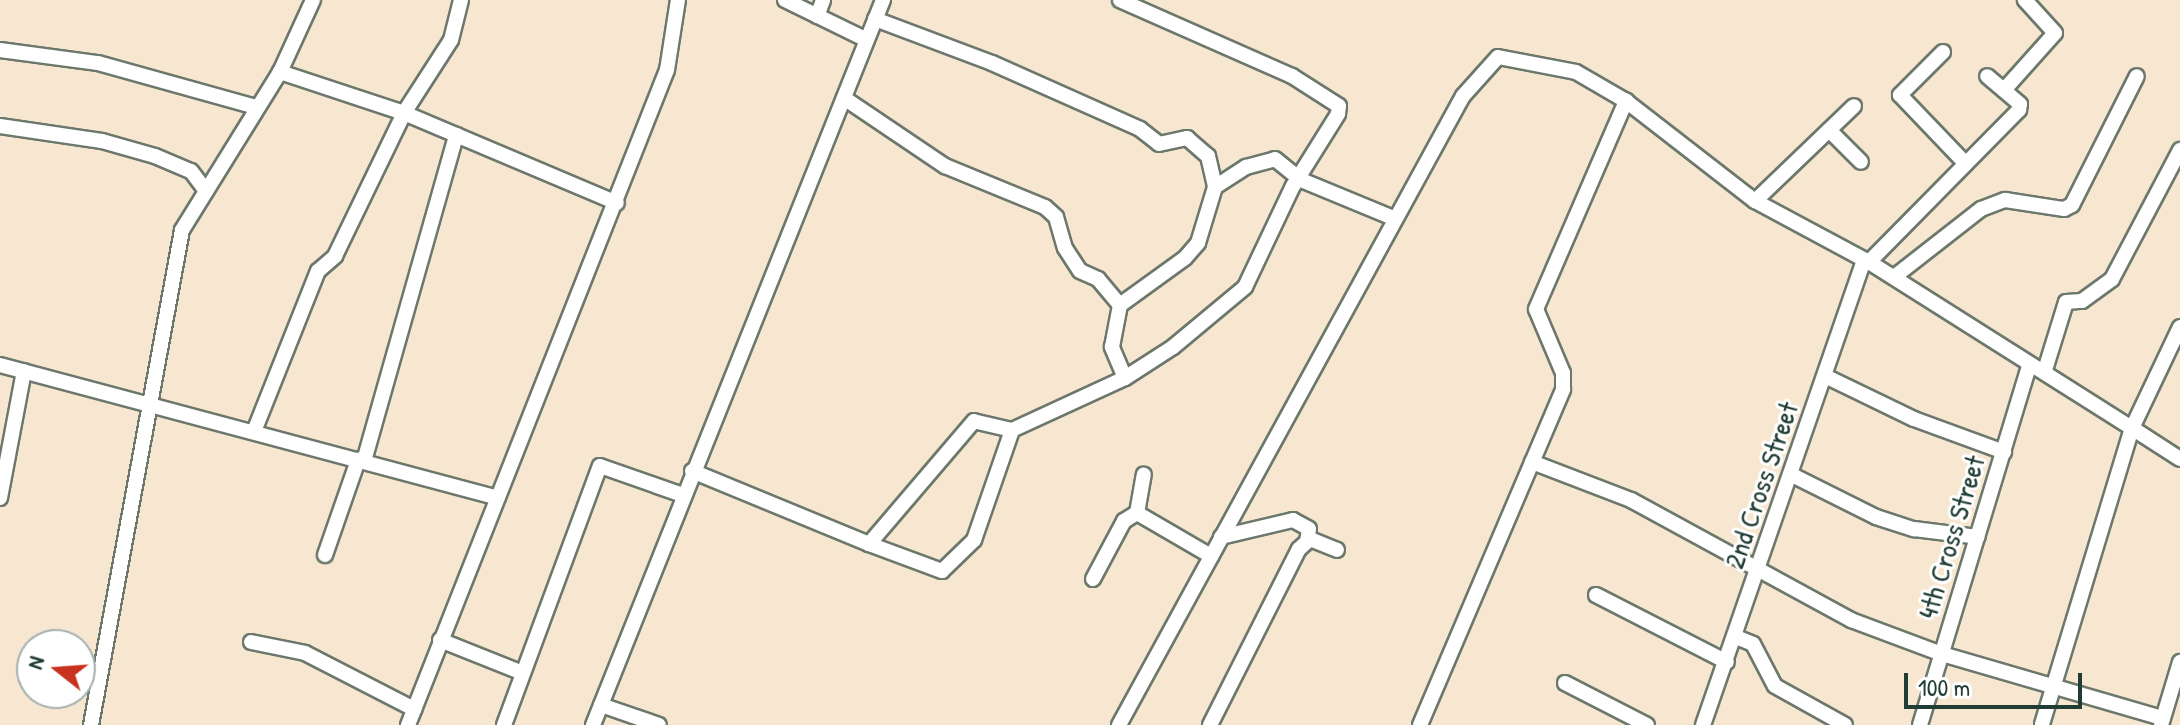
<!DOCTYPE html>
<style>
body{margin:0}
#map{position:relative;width:2180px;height:725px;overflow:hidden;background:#f7e6d0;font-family:"Patrick Hand",sans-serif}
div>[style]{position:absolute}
.roads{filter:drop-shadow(2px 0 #6b786b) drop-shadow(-2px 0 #6b786b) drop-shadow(0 2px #6b786b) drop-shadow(0 -2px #6b786b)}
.minor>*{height:14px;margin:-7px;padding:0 7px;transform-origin:7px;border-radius:7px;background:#fff}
span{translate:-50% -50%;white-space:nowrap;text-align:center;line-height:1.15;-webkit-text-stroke:6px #fff;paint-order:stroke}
.street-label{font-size:28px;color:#1f3d34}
.north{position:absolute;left:16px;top:629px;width:80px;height:80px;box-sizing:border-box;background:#fff;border:2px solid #a5b1ae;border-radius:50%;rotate:287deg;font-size:22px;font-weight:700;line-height:32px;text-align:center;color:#1f3d34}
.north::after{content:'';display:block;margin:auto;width:28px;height:36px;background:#c8321e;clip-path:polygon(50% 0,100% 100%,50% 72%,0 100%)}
.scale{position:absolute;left:1904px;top:673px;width:178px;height:36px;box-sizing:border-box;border:4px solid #1f3d34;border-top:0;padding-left:10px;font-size:24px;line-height:28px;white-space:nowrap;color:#1f3d34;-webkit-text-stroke:6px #fff;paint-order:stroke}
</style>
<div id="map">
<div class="roads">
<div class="minor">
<div style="left:461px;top:0;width:41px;rotate:104deg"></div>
<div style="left:451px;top:40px;width:87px;rotate:122.8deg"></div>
<div style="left:404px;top:113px;width:231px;rotate:22.9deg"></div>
<div style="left:785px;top:0;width:91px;rotate:26deg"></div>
<div style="left:817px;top:16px;width:17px;rotate:-69deg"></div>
<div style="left:875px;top:19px;width:125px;rotate:20.6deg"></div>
<div style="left:992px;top:63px;width:162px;rotate:24deg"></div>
<div style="left:1140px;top:129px;width:24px;rotate:38deg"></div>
<div style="left:1159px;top:144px;width:29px;rotate:-12deg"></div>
<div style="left:1187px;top:138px;width:28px;rotate:41deg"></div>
<div style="left:1208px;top:156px;width:32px;rotate:77deg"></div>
<div style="left:0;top:50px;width:99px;rotate:7.6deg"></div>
<div style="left:98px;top:63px;width:164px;rotate:15.6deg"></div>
<div style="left:1943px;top:52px;width:61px;rotate:135deg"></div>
<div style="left:1900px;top:95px;width:95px;rotate:46.3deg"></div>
<div style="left:2004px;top:90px;width:76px;rotate:-48.2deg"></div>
<div style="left:2055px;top:33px;width:45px;rotate:-132.3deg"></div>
<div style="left:844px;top:98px;width:122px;rotate:34deg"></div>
<div style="left:945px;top:166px;width:108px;rotate:22.3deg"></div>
<div style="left:1045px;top:207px;width:15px;rotate:42deg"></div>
<div style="left:1056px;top:217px;width:32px;rotate:74deg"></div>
<div style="left:1065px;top:248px;width:27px;rotate:57deg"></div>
<div style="left:1080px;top:271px;width:20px;rotate:24deg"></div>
<div style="left:1098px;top:279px;width:34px;rotate:50deg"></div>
<div style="left:0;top:126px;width:103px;rotate:8.4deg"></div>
<div style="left:102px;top:141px;width:55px;rotate:15.8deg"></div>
<div style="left:155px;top:156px;width:39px;rotate:23deg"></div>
<div style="left:191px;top:171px;width:25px;rotate:53deg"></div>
<div style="left:1829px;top:130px;width:45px;rotate:45deg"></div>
<div style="left:1755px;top:201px;width:137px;rotate:-43.8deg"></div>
<div style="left:1869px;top:262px;width:214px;rotate:-45.4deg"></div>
<div style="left:2019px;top:110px;width:6px;rotate:-81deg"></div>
<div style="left:2020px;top:104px;width:43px;rotate:-139.7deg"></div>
<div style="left:1894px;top:277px;width:110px;rotate:-38deg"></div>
<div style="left:1981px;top:209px;width:26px;rotate:-21deg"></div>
<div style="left:2005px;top:200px;width:60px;rotate:8.7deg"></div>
<div style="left:2064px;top:209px;width:9px;rotate:-27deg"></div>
<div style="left:2072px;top:205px;width:144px;rotate:-63.3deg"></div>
<div style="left:2180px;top:327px;width:112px;rotate:115.4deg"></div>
<div style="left:2132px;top:428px;width:57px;rotate:32.9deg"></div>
<div style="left:0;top:365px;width:515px;rotate:14.95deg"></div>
<div style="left:2045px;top:370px;width:71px;rotate:-72.8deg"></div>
<div style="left:2066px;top:302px;width:16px;rotate:-4deg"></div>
<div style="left:2082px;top:301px;width:37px;rotate:-36deg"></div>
<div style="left:2112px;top:279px;width:146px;rotate:-62.2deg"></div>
<div style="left:1825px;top:376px;width:99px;rotate:25.8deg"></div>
<div style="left:1914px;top:419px;width:96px;rotate:20.1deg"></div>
<div style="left:1125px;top:378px;width:34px;rotate:-113deg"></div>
<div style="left:1112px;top:347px;width:43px;rotate:-79.2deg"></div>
<div style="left:1120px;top:305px;width:80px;rotate:-35.9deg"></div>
<div style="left:1185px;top:258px;width:20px;rotate:-49deg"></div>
<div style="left:1198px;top:243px;width:59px;rotate:-73.1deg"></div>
<div style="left:1215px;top:187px;width:37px;rotate:-33deg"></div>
<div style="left:1246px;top:167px;width:30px;rotate:-15deg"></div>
<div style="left:1275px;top:159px;width:33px;rotate:39deg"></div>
<div style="left:1301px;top:180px;width:100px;rotate:22.4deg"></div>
<div style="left:255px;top:429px;width:170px;rotate:-68.3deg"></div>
<div style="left:318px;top:271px;width:23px;rotate:-41deg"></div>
<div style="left:335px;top:256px;width:159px;rotate:-64.2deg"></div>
<div style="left:404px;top:113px;width:131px;rotate:-161.7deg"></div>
<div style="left:1012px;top:430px;width:124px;rotate:-24.7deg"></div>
<div style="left:1125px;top:378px;width:57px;rotate:-32.9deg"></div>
<div style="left:1173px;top:347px;width:94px;rotate:-39.8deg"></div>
<div style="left:1245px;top:287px;width:112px;rotate:-64.6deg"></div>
<div style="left:1293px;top:186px;width:85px;rotate:-58deg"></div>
<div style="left:1338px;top:114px;width:8px;rotate:-83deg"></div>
<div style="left:1339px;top:106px;width:56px;rotate:-147.4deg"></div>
<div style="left:1292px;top:76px;width:188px;rotate:-156.2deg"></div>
<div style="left:364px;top:461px;width:339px;rotate:-74.2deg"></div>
<div style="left:1532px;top:462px;width:106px;rotate:21deg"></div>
<div style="left:1631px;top:500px;width:251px;rotate:28.6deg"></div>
<div style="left:1851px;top:620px;width:97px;rotate:20.5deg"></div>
<div style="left:1942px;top:654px;width:230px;rotate:16.2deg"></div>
<div style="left:692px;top:471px;width:191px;rotate:22.4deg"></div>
<div style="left:869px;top:544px;width:78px;rotate:20.3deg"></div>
<div style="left:942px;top:571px;width:45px;rotate:-44.1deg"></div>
<div style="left:974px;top:540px;width:116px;rotate:-70.9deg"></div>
<div style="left:1012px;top:430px;width:39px;rotate:-167deg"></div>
<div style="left:974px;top:421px;width:162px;rotate:130.5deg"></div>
<div style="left:1792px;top:475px;width:94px;rotate:26.6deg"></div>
<div style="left:1876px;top:517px;width:40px;rotate:18deg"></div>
<div style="left:1914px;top:529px;width:64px;rotate:7.1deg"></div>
<div style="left:0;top:498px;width:129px;rotate:-79.3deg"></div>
<div style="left:1137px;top:513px;width:86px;rotate:30.2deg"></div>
<div style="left:1137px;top:513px;width:39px;rotate:-80deg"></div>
<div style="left:1221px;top:537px;width:74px;rotate:-13.3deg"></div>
<div style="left:1293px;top:520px;width:18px;rotate:29deg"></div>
<div style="left:1309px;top:529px;width:12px;rotate:99deg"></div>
<div style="left:325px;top:555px;width:101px;rotate:-70.8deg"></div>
<div style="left:1093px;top:579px;width:66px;rotate:-61.9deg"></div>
<div style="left:1124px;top:521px;width:15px;rotate:-32deg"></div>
<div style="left:1596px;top:595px;width:147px;rotate:27.1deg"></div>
<div style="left:1736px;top:637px;width:18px;rotate:22deg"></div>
<div style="left:1753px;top:644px;width:47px;rotate:62.4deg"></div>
<div style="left:1775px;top:686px;width:80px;rotate:29.1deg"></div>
<div style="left:440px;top:640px;width:89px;rotate:21.7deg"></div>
<div style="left:251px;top:642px;width:55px;rotate:11.5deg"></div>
<div style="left:305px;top:653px;width:123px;rotate:27.2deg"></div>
<div style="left:1565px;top:683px;width:92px;rotate:27.1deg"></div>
<div style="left:601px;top:705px;width:61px;rotate:19deg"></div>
<div style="left:91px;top:725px;width:503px;rotate:-79.58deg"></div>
<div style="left:182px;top:230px;width:186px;rotate:-58.2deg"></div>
<div style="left:280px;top:72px;width:79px;rotate:-65.4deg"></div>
<div style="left:408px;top:725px;width:704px;rotate:-68.43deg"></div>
<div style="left:667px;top:70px;width:71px;rotate:-81.1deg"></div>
<div style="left:504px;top:725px;width:276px;rotate:-69.7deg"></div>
<div style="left:600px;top:466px;width:88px;rotate:19.3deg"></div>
<div style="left:593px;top:725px;width:781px;rotate:-68.2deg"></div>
<div style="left:1119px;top:725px;width:717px;rotate:-61.33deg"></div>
<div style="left:1463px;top:96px;width:52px;rotate:-48.1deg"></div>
<div style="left:1498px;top:57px;width:79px;rotate:10.9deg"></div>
<div style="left:1576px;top:72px;width:58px;rotate:30.1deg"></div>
<div style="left:1210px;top:725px;width:197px;rotate:-63.2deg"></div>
<div style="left:1299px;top:549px;width:15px;rotate:-42deg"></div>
<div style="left:1310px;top:539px;width:29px;rotate:22deg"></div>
<div style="left:1420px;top:725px;width:365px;rotate:-66.9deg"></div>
<div style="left:1563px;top:389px;width:16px;rotate:-90deg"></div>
<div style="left:1563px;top:373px;width:69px;rotate:-112.9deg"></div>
<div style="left:1536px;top:309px;width:227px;rotate:-66.6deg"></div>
<div style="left:1626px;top:101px;width:163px;rotate:37.8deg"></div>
<div style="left:1755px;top:201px;width:129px;rotate:28.2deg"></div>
<div style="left:1869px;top:262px;width:311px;rotate:32.3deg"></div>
<div style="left:2132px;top:428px;width:310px;rotate:106.9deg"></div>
<div style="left:1703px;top:725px;width:492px;rotate:-70.9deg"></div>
<div style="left:1920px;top:725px;width:377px;rotate:-73.1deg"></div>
<div style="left:2161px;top:725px;width:66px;rotate:-73.2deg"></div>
</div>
</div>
<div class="street-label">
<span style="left:1761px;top:485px;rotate:-71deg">2nd Cross Street</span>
<span style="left:1951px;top:537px;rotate:-73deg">4th Cross Street</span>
</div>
<div class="north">N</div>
<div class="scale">100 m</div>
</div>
